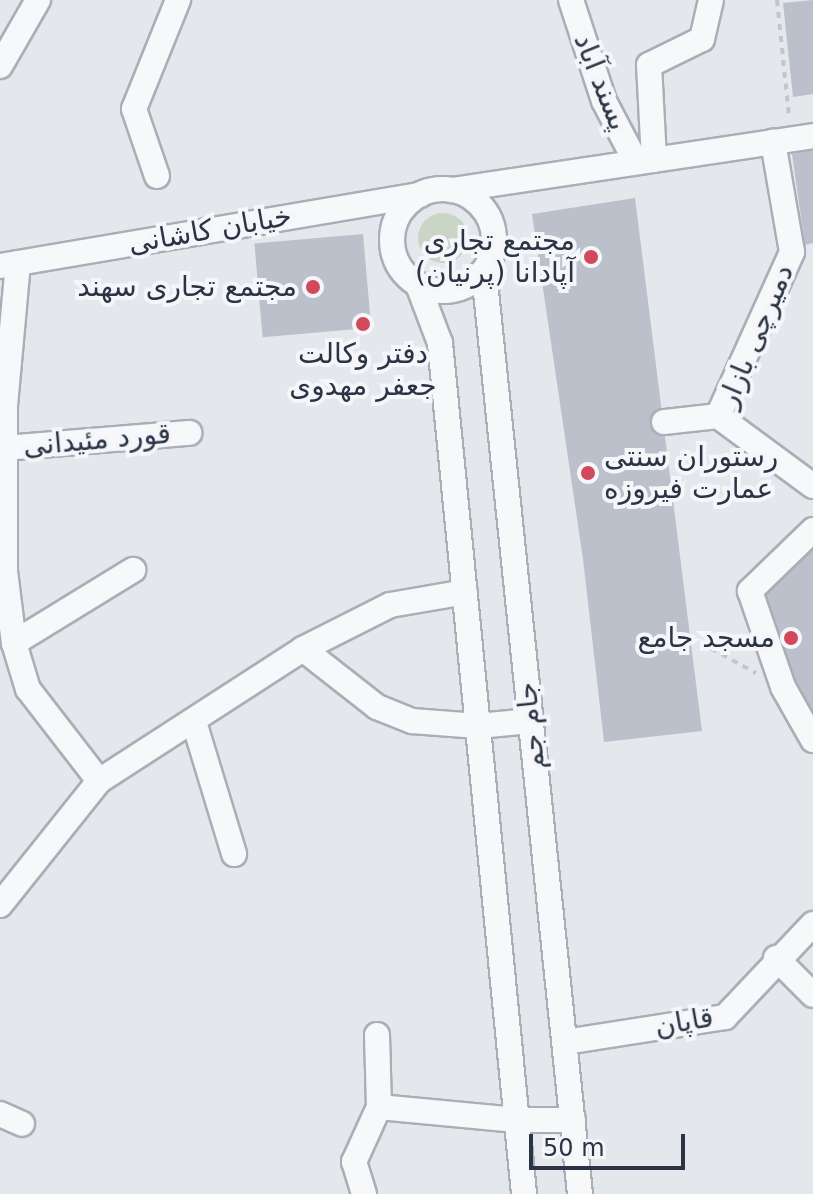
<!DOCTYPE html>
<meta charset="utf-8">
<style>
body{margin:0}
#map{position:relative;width:813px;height:1194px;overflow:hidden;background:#e4e7ec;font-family:"DejaVu Sans","Noto Naskh Arabic",sans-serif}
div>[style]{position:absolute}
.green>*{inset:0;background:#c9d6c5}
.round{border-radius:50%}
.building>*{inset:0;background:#bbc0ca;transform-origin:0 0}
.path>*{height:4px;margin-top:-2px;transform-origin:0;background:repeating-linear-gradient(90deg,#c2c5cb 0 6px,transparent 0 12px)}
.roads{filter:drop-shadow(2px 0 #a9aeb7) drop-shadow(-2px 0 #a9aeb7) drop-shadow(0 2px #a9aeb7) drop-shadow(0 -2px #a9aeb7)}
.minor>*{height:24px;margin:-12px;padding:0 12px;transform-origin:12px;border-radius:12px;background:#f7f8fa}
.minor>.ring{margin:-12px;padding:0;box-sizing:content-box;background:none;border:24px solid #f7f8fa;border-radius:50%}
.dots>*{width:22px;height:22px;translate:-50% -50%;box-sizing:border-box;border:4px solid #f4f6f9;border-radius:50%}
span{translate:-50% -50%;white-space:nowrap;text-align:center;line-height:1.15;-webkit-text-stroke:8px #f4f6f9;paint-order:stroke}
.street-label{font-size:28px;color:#2b3445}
.poi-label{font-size:28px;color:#2b3445}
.right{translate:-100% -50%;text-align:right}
.left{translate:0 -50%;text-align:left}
.scale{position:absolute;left:529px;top:1134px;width:156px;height:36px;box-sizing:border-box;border:4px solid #2b3445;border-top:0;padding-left:10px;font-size:24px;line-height:28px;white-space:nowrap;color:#2b3445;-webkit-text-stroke:6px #f4f6f9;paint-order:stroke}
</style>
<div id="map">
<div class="green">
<div class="round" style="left:418px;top:213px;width:50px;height:50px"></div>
</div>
<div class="building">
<div style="clip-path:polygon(813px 0,813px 94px,793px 97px,783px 3px)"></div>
<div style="clip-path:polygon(813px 150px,813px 243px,805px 245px,792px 154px)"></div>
<div style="clip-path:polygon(635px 198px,702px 731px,604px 742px,583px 559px,532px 214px)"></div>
<div style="left:363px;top:234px;width:94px;height:109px;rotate:85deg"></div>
<div style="clip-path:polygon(813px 551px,813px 733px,752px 592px,782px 562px)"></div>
</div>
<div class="path">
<div style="left:777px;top:0;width:118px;rotate:84.1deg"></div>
<div style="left:690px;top:637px;width:75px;rotate:28.6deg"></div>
</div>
<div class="roads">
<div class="minor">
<div style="left:571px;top:0;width:106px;rotate:71.9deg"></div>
<div style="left:604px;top:101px;width:69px;rotate:62.3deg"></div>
<div style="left:0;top:66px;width:76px;rotate:-60.1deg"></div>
<div style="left:654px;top:160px;width:95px;rotate:-93deg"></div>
<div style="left:649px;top:65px;width:59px;rotate:-26.1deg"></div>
<div style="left:702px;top:39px;width:40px;rotate:-77deg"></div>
<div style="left:157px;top:176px;width:71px;rotate:-108.9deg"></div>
<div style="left:134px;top:109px;width:118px;rotate:-68deg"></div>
<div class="ring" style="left:392px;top:189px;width:78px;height:78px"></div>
<div style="left:452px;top:190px;width:365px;rotate:-8.5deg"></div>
<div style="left:491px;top:259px;width:33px;rotate:99deg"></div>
<div style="left:486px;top:292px;width:907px;rotate:84.05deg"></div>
<div style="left:18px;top:263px;width:143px;rotate:95.2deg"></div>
<div style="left:5px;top:405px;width:166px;rotate:90deg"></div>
<div style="left:5px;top:571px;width:73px;rotate:82.9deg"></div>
<div style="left:14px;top:643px;width:48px;rotate:73.1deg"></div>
<div style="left:28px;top:689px;width:116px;rotate:52.3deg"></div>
<div style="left:0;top:266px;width:426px;rotate:-9.6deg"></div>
<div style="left:418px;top:285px;width:62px;rotate:69.2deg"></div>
<div style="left:440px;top:343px;width:855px;rotate:84.36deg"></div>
<div style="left:718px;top:416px;width:180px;rotate:-65.7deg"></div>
<div style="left:792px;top:252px;width:112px;rotate:-99.8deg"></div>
<div style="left:718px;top:416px;width:118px;rotate:36.4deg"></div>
<div style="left:664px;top:422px;width:54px;rotate:-6.3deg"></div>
<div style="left:5px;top:448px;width:185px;rotate:-4.7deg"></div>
<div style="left:813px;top:530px;width:88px;rotate:135.9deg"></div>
<div style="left:750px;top:591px;width:102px;rotate:71deg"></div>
<div style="left:783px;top:687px;width:61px;rotate:60.5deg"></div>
<div style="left:14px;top:643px;width:140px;rotate:-31.5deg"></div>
<div style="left:303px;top:649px;width:94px;rotate:38.1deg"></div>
<div style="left:377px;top:707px;width:38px;rotate:22deg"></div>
<div style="left:412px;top:721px;width:66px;rotate:4.3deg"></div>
<div style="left:478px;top:726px;width:53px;rotate:-5.4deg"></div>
<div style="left:194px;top:722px;width:138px;rotate:73.1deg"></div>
<div style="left:0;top:905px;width:159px;rotate:-51.4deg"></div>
<div style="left:99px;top:781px;width:243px;rotate:-32.9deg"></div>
<div style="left:303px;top:649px;width:97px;rotate:-26.8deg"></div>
<div style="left:390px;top:605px;width:76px;rotate:-9.8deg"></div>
<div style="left:776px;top:958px;width:52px;rotate:45deg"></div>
<div style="left:377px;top:1035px;width:72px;rotate:88.4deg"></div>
<div style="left:379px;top:1107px;width:138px;rotate:5.4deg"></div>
<div style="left:516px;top:1120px;width:57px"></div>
<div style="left:565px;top:1042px;width:162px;rotate:-8.9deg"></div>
<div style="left:725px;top:1017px;width:128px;rotate:-46.6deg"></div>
<div style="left:0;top:1114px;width:24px;rotate:24deg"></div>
<div style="left:364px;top:1194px;width:34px;rotate:-107deg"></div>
<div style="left:354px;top:1162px;width:60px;rotate:-65.6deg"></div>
</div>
</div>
<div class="dots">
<div style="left:591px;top:257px;background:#d1495b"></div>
<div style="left:313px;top:287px;background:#d1495b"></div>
<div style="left:363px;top:324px;background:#d1495b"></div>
<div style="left:588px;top:473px;background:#d1495b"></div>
<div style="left:791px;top:638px;background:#d1495b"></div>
</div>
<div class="street-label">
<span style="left:601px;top:82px;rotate:68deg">پسند آباد</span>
<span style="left:210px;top:230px;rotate:-10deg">خیابان کاشانی</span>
<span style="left:756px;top:336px;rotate:-67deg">دمیرچی بازار</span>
<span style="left:97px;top:440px;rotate:-5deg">قورد مئیدانی</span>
<span style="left:531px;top:726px;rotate:-96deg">جام جم</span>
<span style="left:684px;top:1022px;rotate:-10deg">قاپان</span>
</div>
<div class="poi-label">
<span class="right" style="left:575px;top:257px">مجتمع تجاری<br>آپادانا (پرنیان)</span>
<span class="right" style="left:297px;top:287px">مجتمع تجاری سهند</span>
<span style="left:363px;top:370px">دفتر وکالت<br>جعفر مهدوی</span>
<span class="left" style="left:604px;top:473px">رستوران سنتی<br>عمارت فیروزه</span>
<span class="right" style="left:775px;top:638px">مسجد جامع</span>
</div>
<div class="scale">50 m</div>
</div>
